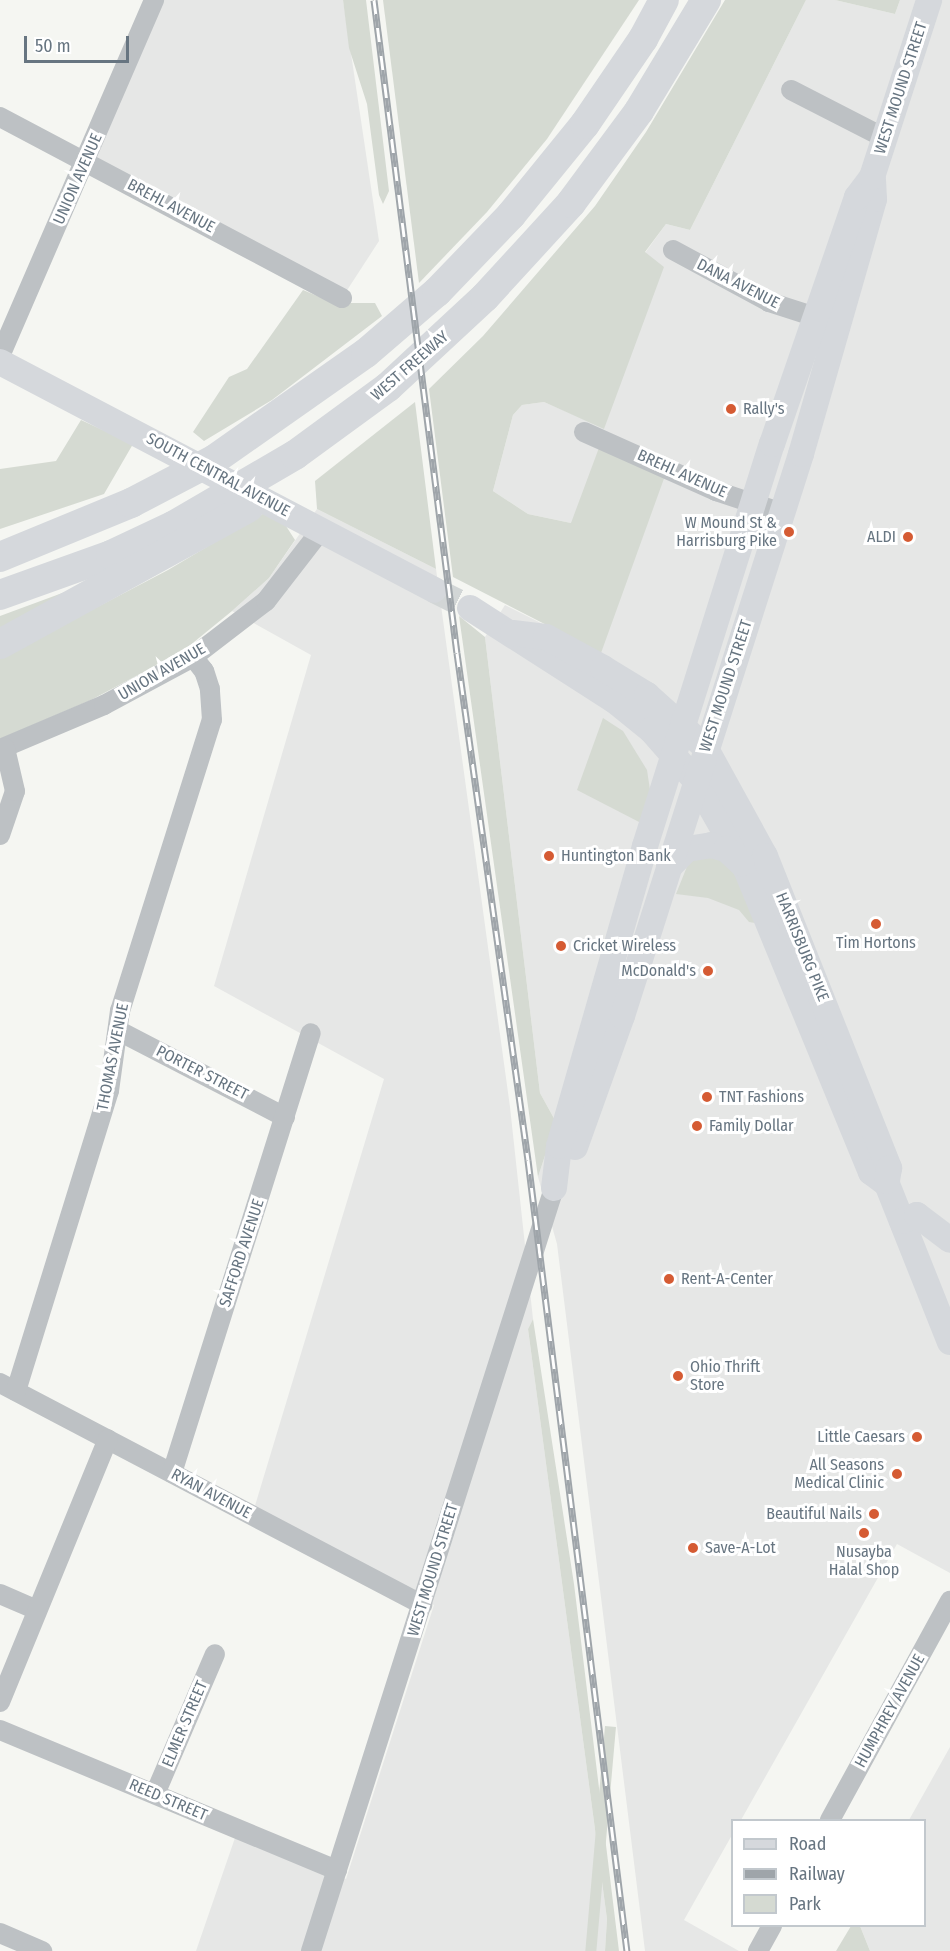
<!DOCTYPE html>
<style>
body{margin:0}
#map{position:relative;width:950px;height:1951px;overflow:hidden;background:#f5f6f2;font-family:"Fira Sans Condensed",sans-serif}
div>[style]{position:absolute}
.built>*{inset:0;background:#e6e7e6}
.green>*{inset:0;background:#d5dad2;transform-origin:0 0}
.major-tunnel>*{height:26px;margin-top:-13px;transform-origin:0;background:repeating-linear-gradient(90deg,#d2d6d6 0 26px,transparent 0 39px)}
.minor>*{height:20px;margin:-10px;padding:0 10px;transform-origin:10px;border-radius:10px;background:#bdc1c4}
.major>*{height:26px;margin:-13px;padding:0 13px;transform-origin:13px;border-radius:13px;background:#d5d8dc}
.highway>*{height:30px;margin:-15px;padding:0 15px;transform-origin:15px;border-radius:15px;background:#d5d8dc}
.rail>*{height:7px;margin-top:-3.5px;transform-origin:0;background:repeating-linear-gradient(90deg,#fff 0 14px,#9fa5aa 0 28px);box-sizing:border-box;border-block:2px solid #9fa5aa}
.dots>*{width:16px;height:16px;translate:-50% -50%;box-sizing:border-box;border:3px solid #fff;border-radius:50%}
span{translate:-50% -50%;white-space:nowrap;text-align:center;line-height:1.15;-webkit-text-stroke:6px #fff;paint-order:stroke}
.street-label{font-size:16px;color:#677581}
.poi-label{font-size:16px;color:#677581}
.left{translate:0 -50%;text-align:left}
.right{translate:-100% -50%;text-align:right}
.legend{position:absolute;left:731px;top:1819px;width:195px;height:108px;box-sizing:border-box;background:#fff;border:2px solid #c2c8cd;margin:0;padding:8px 10px;list-style:none;font-size:18px;color:#677581}
.legend li{display:flex;align-items:center;gap:12px;height:30px}
.legend b{width:30px;border:2px solid #c2c8cd}
.scale{position:absolute;left:24px;top:36px;width:105px;height:27px;box-sizing:border-box;border:3px solid #677581;border-top:0;padding-left:8px;font-size:18px;line-height:21px;white-space:nowrap;color:#677581;-webkit-text-stroke:4px #fff;paint-order:stroke}
</style>
<div id="map">
<div class="built">
<div style="clip-path:polygon(154px 0,343px 0,379px 241px,342px 298px,86px 161px)"></div>
<div style="clip-path:polygon(806px 0,835px 0,895px 14px,900px 0,950px 0,950px 1573px,897px 1544px,741px 1820px,732px 1820px,732px 1835px,684px 1920px,739px 1951px,645px 1951px,557px 1244px,538px 1177px,556px 1122px,540px 1093px,485px 637px,505px 605px,601px 653px,571px 523px,528px 514px,493px 491px,513px 415px,522px 405px,544px 402px,604px 428px,645px 253px,666px 224px,690px 230px)"></div>
<div style="clip-path:polygon(317px 509px,436px 569px,510px 1107px,533px 1319px,528px 1329px,607px 1919px,605px 1951px,196px 1951px,237px 1832px,346px 1879px,434px 1605px,254px 1509px,384px 1079px,214px 986px,311px 655px,232px 611px,269px 578px)"></div>
<div style="clip-path:polygon(950px 1747px,950px 1951px,870px 1951px,860px 1926px,924px 1926px,924px 1820px,909px 1820px)"></div>
</div>
<div class="green">
<div style="clip-path:polygon(343px 0,366px 0,389px 191px,383px 204px,379px 195px,367px 104px,349px 48px)"></div>
<div style="clip-path:polygon(383px 0,639px 0,547px 139px,487px 212px,419px 283px)"></div>
<div style="clip-path:polygon(725px 0,806px 0,690px 230px,666px 224px,645px 252px,664px 267px,604px 429px,544px 402px,522px 405px,513px 415px,493px 491px,528px 514px,571px 523px,600px 445px,666px 473px,601px 653px,453px 577px,429px 389px,483px 336px,595px 206px,646px 132px)"></div>
<div style="clip-path:polygon(835px 0,900px 0,895px 14px)"></div>
<div style="clip-path:polygon(303px 290px,334px 303px,375px 303px,382px 316px,272px 400px,204px 441px,193px 432px,229px 377px,247px 369px)"></div>
<div style="clip-path:polygon(415px 402px,436px 569px,317px 509px,315px 481px)"></div>
<div style="clip-path:polygon(81px 420px,133px 444px,104px 494px,0 529px,0 469px,56px 461px)"></div>
<div style="clip-path:polygon(264px 513px,286px 526px,295px 540px,269px 578px,232px 611px,183px 651px,91px 700px,0 739px,0 658px,168px 570px)"></div>
<div style="clip-path:polygon(92px 582px,0 638px,0 616px)"></div>
<div style="clip-path:polygon(459px 616px,485px 637px,540px 1093px,556px 1122px,538px 1177px)"></div>
<div style="clip-path:polygon(603px 718px,623px 731px,647px 770px,650px 790px,641px 823px,577px 790px)"></div>
<div style="clip-path:polygon(709px 853px,735px 867px,755px 923px,749px 922px,739px 910px,708px 898px,676px 894px,690px 859px)"></div>
<div style="clip-path:polygon(533px 1319px,574px 1584px,619px 1951px,605px 1951px,607px 1919px,528px 1329px)"></div>
<div style="left:605px;top:1726px;width:11px;height:227px;rotate:5deg"></div>
<div style="clip-path:polygon(851px 1926px,860px 1926px,870px 1951px,836px 1951px)"></div>
</div>
<div class="major-tunnel">
<div style="left:434px;top:590px;width:40px;rotate:26.6deg"></div>
</div>
<div class="minor">
<div style="left:791px;top:90px;width:106px;rotate:27.1deg"></div>
<div style="left:0;top:117px;width:387px;rotate:27.9deg"></div>
<div style="left:673px;top:250px;width:109px;rotate:28.4deg"></div>
<div style="left:769px;top:302px;width:62px;rotate:17.9deg"></div>
<div style="left:0;top:356px;width:388px;rotate:-66.6deg"></div>
<div style="left:584px;top:432px;width:145px;rotate:24.1deg"></div>
<div style="left:716px;top:491px;width:70px;rotate:18.4deg"></div>
<div style="left:0;top:749px;width:113px;rotate:-22.9deg"></div>
<div style="left:104px;top:705px;width:101px;rotate:-28.3deg"></div>
<div style="left:193px;top:657px;width:92px;rotate:-37.5deg"></div>
<div style="left:266px;top:601px;width:90px;rotate:-52.2deg"></div>
<div style="left:0;top:835px;width:46px;rotate:-71.2deg"></div>
<div style="left:15px;top:791px;width:44px;rotate:-103.1deg"></div>
<div style="left:119px;top:1031px;width:187px;rotate:27.4deg"></div>
<div style="left:0;top:1383px;width:477px;rotate:27.7deg"></div>
<div style="left:16px;top:1391px;width:314px;rotate:-72.8deg"></div>
<div style="left:109px;top:1091px;width:81px;rotate:-82.2deg"></div>
<div style="left:120px;top:1011px;width:305px;rotate:-72.5deg"></div>
<div style="left:212px;top:720px;width:31px;rotate:-94deg"></div>
<div style="left:210px;top:689px;width:19px;rotate:-108deg"></div>
<div style="left:204px;top:671px;width:18px;rotate:-128deg"></div>
<div style="left:172px;top:1473px;width:461px;rotate:-72.5deg"></div>
<div style="left:0;top:1594px;width:40px;rotate:23.4deg"></div>
<div style="left:0;top:1702px;width:284px;rotate:-67.7deg"></div>
<div style="left:0;top:1730px;width:365px;rotate:22.6deg"></div>
<div style="left:155px;top:1794px;width:152px;rotate:-66.8deg"></div>
<div style="left:830px;top:1820px;width:250px;rotate:-61.3deg"></div>
<div style="left:0;top:1933px;width:46px;rotate:23.2deg"></div>
<div style="left:311px;top:1951px;width:801px;rotate:-72.33deg"></div>
<div style="left:758px;top:1951px;width:29px;rotate:-61deg"></div>
</div>
<div class="major">
<div style="left:0;top:362px;width:490px;rotate:27.7deg"></div>
<div style="left:470px;top:608px;width:172px;rotate:32.7deg"></div>
<div style="left:615px;top:701px;width:46px;rotate:38.9deg"></div>
<div style="left:651px;top:730px;width:68px;rotate:48.6deg"></div>
<div style="left:696px;top:781px;width:101px;rotate:60.4deg"></div>
<div style="left:746px;top:869px;width:328px;rotate:67.6deg"></div>
<div style="left:871px;top:1172px;width:20px;rotate:37deg"></div>
<div style="left:887px;top:1184px;width:170px;rotate:68.3deg"></div>
<div style="left:513px;top:633px;width:33px;rotate:7deg"></div>
<div style="left:546px;top:637px;width:65px;rotate:28.5deg"></div>
<div style="left:603px;top:668px;width:52px;rotate:31.5deg"></div>
<div style="left:647px;top:695px;width:78px;rotate:41.9deg"></div>
<div style="left:705px;top:747px;width:124px;rotate:61.2deg"></div>
<div style="left:765px;top:856px;width:336px;rotate:68.3deg"></div>
<div style="left:889px;top:1168px;width:13px;rotate:99deg"></div>
<div style="left:669px;top:867px;width:25px;rotate:-45deg"></div>
<div style="left:687px;top:849px;width:24px;rotate:-9deg"></div>
<div style="left:711px;top:845px;width:16px;rotate:15deg"></div>
<div style="left:726px;top:849px;width:21px;rotate:43deg"></div>
<div style="left:575px;top:1147px;width:139px;rotate:-70.3deg"></div>
<div style="left:622px;top:1016px;width:590px;rotate:-72.33deg"></div>
<div style="left:801px;top:454px;width:265px;rotate:-74deg"></div>
<div style="left:874px;top:199px;width:19px;rotate:-93deg"></div>
<div style="left:554px;top:1188px;width:42px;rotate:-83.2deg"></div>
<div style="left:559px;top:1146px;width:312px;rotate:-74deg"></div>
<div style="left:645px;top:846px;width:422px;rotate:-72.5deg"></div>
<div style="left:772px;top:444px;width:261px;rotate:-71deg"></div>
<div style="left:857px;top:197px;width:25px;rotate:-53deg"></div>
<div style="left:872px;top:177px;width:186px;rotate:-72.1deg"></div>
<div style="left:902px;top:1221px;width:16px;rotate:-22deg"></div>
<div style="left:917px;top:1215px;width:41px;rotate:37.1deg"></div>
</div>
<div class="highway">
<div style="left:0;top:557px;width:142px;rotate:-22.4deg"></div>
<div style="left:131px;top:503px;width:95px;rotate:-27.6deg"></div>
<div style="left:215px;top:459px;width:184px;rotate:-35.1deg"></div>
<div style="left:366px;top:353px;width:94px;rotate:-40.7deg"></div>
<div style="left:437px;top:292px;width:107px;rotate:-46.1deg"></div>
<div style="left:511px;top:215px;width:117px;rotate:-50.9deg"></div>
<div style="left:585px;top:124px;width:103px;rotate:-55.7deg"></div>
<div style="left:643px;top:39px;width:44px;rotate:-61.7deg"></div>
<div style="left:0;top:595px;width:118px;rotate:-19.8deg"></div>
<div style="left:111px;top:555px;width:68px;rotate:-25.1deg"></div>
<div style="left:173px;top:526px;width:141px;rotate:-30.2deg"></div>
<div style="left:295px;top:455px;width:115px;rotate:-36.2deg"></div>
<div style="left:388px;top:387px;width:132px;rotate:-42.9deg"></div>
<div style="left:485px;top:297px;width:127px;rotate:-47.5deg"></div>
<div style="left:571px;top:203px;width:114px;rotate:-53.5deg"></div>
<div style="left:639px;top:111px;width:130px;rotate:-58.9deg"></div>
<div style="left:0;top:644px;width:284px;rotate:-28.8deg"></div>
</div>
<div class="rail">
<div style="left:374px;top:0;width:658px;rotate:82.76deg"></div>
<div style="left:457px;top:653px;width:512px;rotate:82.03deg"></div>
<div style="left:528px;top:1160px;width:797px;rotate:82.87deg"></div>
</div>
<div class="dots">
<div style="left:731px;top:409px;background:#d55b33"></div>
<div style="left:789px;top:532px;background:#d55b33"></div>
<div style="left:908px;top:537px;background:#d55b33"></div>
<div style="left:549px;top:856px;background:#d55b33"></div>
<div style="left:876px;top:924px;background:#d55b33"></div>
<div style="left:561px;top:946px;background:#d55b33"></div>
<div style="left:708px;top:971px;background:#d55b33"></div>
<div style="left:707px;top:1097px;background:#d55b33"></div>
<div style="left:697px;top:1126px;background:#d55b33"></div>
<div style="left:669px;top:1279px;background:#d55b33"></div>
<div style="left:678px;top:1376px;background:#d55b33"></div>
<div style="left:917px;top:1437px;background:#d55b33"></div>
<div style="left:897px;top:1474px;background:#d55b33"></div>
<div style="left:874px;top:1514px;background:#d55b33"></div>
<div style="left:864px;top:1533px;background:#d55b33"></div>
<div style="left:693px;top:1548px;background:#d55b33"></div>
</div>
<div class="street-label">
<span style="left:901px;top:88px;rotate:-72deg">WEST MOUND STREET</span>
<span style="left:78px;top:179px;rotate:-66deg">UNION AVENUE</span>
<span style="left:171px;top:206px;rotate:28deg">BREHL AVENUE</span>
<span style="left:738px;top:284px;rotate:27deg">DANA AVENUE</span>
<span style="left:410px;top:366px;rotate:-41deg">WEST FREEWAY</span>
<span style="left:682px;top:474px;rotate:24deg">BREHL AVENUE</span>
<span style="left:218px;top:475px;rotate:28deg">SOUTH CENTRAL AVENUE</span>
<span style="left:162px;top:672px;rotate:-30deg">UNION AVENUE</span>
<span style="left:726px;top:686px;rotate:-72deg">WEST MOUND STREET</span>
<span style="left:802px;top:947px;rotate:68deg">HARRISBURG PIKE</span>
<span style="left:113px;top:1057px;rotate:-79deg">THOMAS AVENUE</span>
<span style="left:202px;top:1073px;rotate:27deg">PORTER STREET</span>
<span style="left:242px;top:1253px;rotate:-72deg">SAFFORD AVENUE</span>
<span style="left:211px;top:1494px;rotate:28deg">RYAN AVENUE</span>
<span style="left:433px;top:1570px;rotate:-73deg">WEST MOUND STREET</span>
<span style="left:890px;top:1711px;rotate:-61deg">HUMPHREY AVENUE</span>
<span style="left:185px;top:1724px;rotate:-67deg">ELMER STREET</span>
<span style="left:168px;top:1800px;rotate:23deg">REED STREET</span>
</div>
<div class="poi-label">
<span class="left" style="left:743px;top:409px">Rally's</span>
<span class="right" style="left:777px;top:532px">W Mound St &amp;<br>Harrisburg Pike</span>
<span class="right" style="left:896px;top:537px">ALDI</span>
<span class="left" style="left:561px;top:856px">Huntington Bank</span>
<span style="left:876px;top:943px">Tim Hortons</span>
<span class="left" style="left:573px;top:946px">Cricket Wireless</span>
<span class="right" style="left:696px;top:971px">McDonald's</span>
<span class="left" style="left:719px;top:1097px">TNT Fashions</span>
<span class="left" style="left:709px;top:1126px">Family Dollar</span>
<span class="left" style="left:681px;top:1279px">Rent-A-Center</span>
<span class="left" style="left:690px;top:1376px">Ohio Thrift<br>Store</span>
<span class="right" style="left:905px;top:1437px">Little Caesars</span>
<span class="right" style="left:884px;top:1474px">All Seasons<br>Medical Clinic</span>
<span class="right" style="left:862px;top:1514px">Beautiful Nails</span>
<span class="left" style="left:705px;top:1548px">Save-A-Lot</span>
<span style="left:864px;top:1561px">Nusayba<br>Halal Shop</span>
</div>
<ul class="legend">
<li><b style="height:8px;background:#d5d8dc"></b>Road</li>
<li><b style="height:8px;background:#9fa5aa"></b>Railway</li>
<li><b style="height:16px;background:#d5dad2"></b>Park</li>
</ul>
<div class="scale">50 m</div>
</div>
